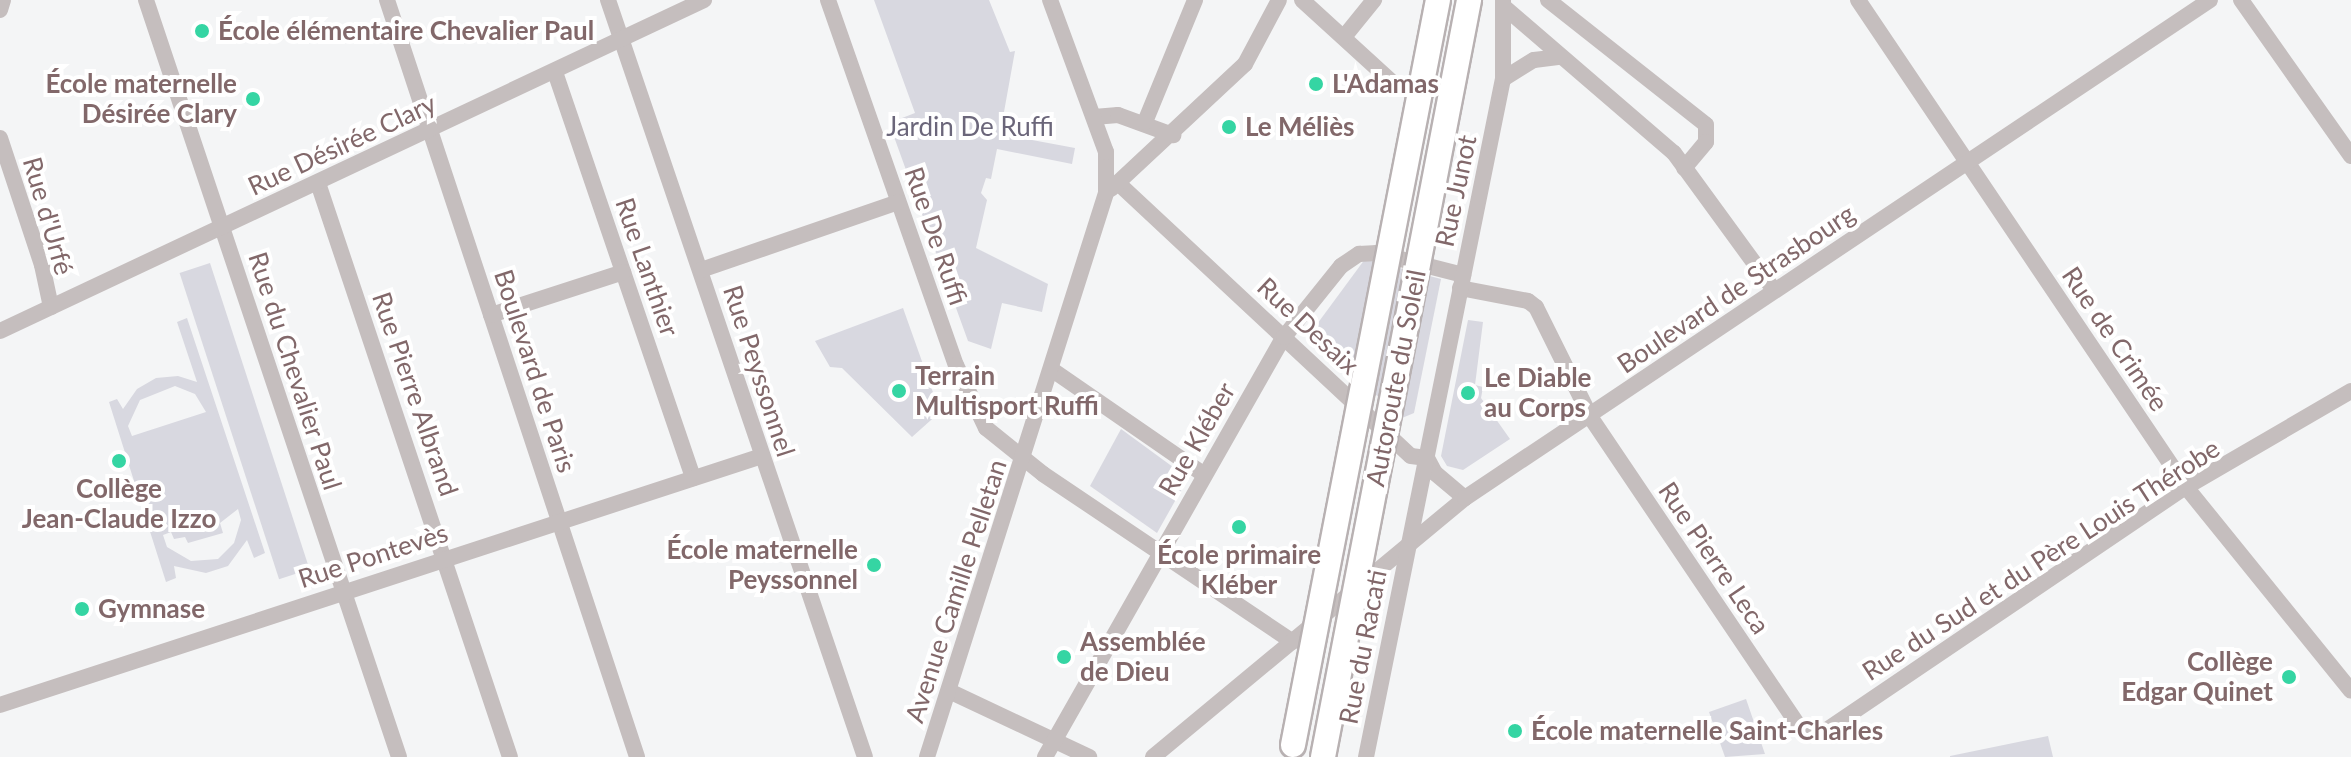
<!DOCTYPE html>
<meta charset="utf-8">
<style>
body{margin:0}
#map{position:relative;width:2351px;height:757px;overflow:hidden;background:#f4f5f6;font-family:Lato,sans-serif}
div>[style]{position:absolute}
.green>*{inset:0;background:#d8d8e0;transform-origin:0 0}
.minor>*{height:16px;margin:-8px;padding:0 8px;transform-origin:8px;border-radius:8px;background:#c5bebe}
.bridges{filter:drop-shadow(2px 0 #b8b1b2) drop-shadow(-2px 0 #b8b1b2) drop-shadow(0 2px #b8b1b2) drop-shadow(0 -2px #b8b1b2)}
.highway-bridge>*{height:24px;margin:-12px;padding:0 12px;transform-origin:12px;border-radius:12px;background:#fff}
.dots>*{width:22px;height:22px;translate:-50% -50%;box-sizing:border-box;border:4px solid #fff;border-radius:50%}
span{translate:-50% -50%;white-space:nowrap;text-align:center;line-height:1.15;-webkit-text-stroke:8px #fff;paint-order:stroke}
.poi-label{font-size:26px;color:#82686a;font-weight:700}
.left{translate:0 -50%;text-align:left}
.right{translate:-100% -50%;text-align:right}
.park-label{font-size:26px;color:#6b667a}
.street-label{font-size:26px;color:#82686a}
</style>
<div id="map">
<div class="green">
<div style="clip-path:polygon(874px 0,989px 0,1010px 52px,1015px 51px,1000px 134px,1075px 148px,1072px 164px,997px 149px,991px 179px,986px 178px,981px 193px,987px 200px,976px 248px,1048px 284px,1042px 312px,1002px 303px,991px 349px,968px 341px,889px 123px,915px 113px)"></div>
<div style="clip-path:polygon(1365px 259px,1441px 279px,1414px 413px,1402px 418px,1309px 335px)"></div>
<div style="left:210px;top:263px;width:322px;height:32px;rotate:72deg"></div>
<div style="clip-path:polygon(903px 308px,940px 412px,912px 437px,842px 368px,830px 367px,815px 341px)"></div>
<div style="clip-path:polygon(evenodd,187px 318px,265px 553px,254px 558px,247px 540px,228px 566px,206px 573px,174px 566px,176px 578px,166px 582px,109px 402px,117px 399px,123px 409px,137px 389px,156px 378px,178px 376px,197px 382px,177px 322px,187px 318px,175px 386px,195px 394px,206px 412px,132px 436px,128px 426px,140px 400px,175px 386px,187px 318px,238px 509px,241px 520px,234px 543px,218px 559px,191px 561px,167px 547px,163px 535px,171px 532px,174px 539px,185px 537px,188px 543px,223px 533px,220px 523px,238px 509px)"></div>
<div style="clip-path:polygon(1468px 320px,1483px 322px,1475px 385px,1483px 387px,1481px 398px,1510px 439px,1463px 470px,1447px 466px,1441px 456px)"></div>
<div style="clip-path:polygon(1121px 429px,1188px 478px,1157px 533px,1090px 486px)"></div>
<div style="clip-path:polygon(1746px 699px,1765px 754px,1725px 757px,1709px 712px)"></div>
<div style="clip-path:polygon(2048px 736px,2053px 757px,1950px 757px,1950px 756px)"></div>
</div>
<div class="minor">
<div style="left:146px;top:0;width:798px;rotate:71.52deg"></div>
<div style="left:387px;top:0;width:797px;rotate:71.72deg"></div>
<div style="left:608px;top:0;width:799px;rotate:71.25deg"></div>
<div style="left:828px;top:0;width:387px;rotate:70.7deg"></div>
<div style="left:956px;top:365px;width:70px;rotate:64.5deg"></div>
<div style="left:986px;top:428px;width:73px;rotate:38.9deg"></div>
<div style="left:1043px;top:474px;width:301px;rotate:33.9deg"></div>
<div style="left:1302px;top:0;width:126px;rotate:42.4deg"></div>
<div style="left:1548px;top:0;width:201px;rotate:38.3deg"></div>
<div style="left:1706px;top:125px;width:17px;rotate:90deg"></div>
<div style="left:1706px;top:142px;width:34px;rotate:130deg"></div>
<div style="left:1858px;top:0;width:587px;rotate:56.04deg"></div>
<div style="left:2186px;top:487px;width:262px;rotate:51deg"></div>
<div style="left:2241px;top:0;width:191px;rotate:54.8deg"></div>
<div style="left:1503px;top:6px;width:225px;rotate:40.7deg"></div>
<div style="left:1674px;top:153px;width:170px;rotate:53.9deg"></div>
<div style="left:0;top:10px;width:10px;rotate:-73deg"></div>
<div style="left:1344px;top:37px;width:48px;rotate:-51deg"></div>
<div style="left:555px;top:72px;width:429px;rotate:71.2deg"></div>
<div style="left:1503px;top:79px;width:36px;rotate:-32deg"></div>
<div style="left:1534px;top:60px;width:26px;rotate:-7deg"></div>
<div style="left:1094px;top:117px;width:24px;rotate:-5deg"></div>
<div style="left:1118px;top:115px;width:59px;rotate:20deg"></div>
<div style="left:1145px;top:122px;width:132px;rotate:-67.7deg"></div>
<div style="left:0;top:138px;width:134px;rotate:71.7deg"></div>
<div style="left:42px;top:265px;width:43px;rotate:77.9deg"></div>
<div style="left:318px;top:183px;width:605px;rotate:71.51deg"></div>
<div style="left:1118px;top:183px;width:400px;rotate:43deg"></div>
<div style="left:1411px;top:456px;width:16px;rotate:7deg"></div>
<div style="left:1427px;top:458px;width:17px;rotate:62deg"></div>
<div style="left:1435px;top:473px;width:39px;rotate:40deg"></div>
<div style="left:1111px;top:189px;width:183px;rotate:-43deg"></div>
<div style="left:1245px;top:64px;width:72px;rotate:-62deg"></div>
<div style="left:701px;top:270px;width:208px;rotate:-19deg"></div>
<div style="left:1460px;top:288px;width:69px;rotate:10.8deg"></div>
<div style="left:1528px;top:301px;width:10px;rotate:37deg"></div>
<div style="left:1536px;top:307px;width:124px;rotate:63.6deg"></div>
<div style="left:1591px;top:418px;width:370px;rotate:56deg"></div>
<div style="left:1798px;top:725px;width:14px;rotate:36deg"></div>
<div style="left:1809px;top:733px;width:13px"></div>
<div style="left:1822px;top:733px;width:439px;rotate:-34.1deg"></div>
<div style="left:2186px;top:487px;width:191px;rotate:-30.2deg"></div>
<div style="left:491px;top:315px;width:139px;rotate:-18deg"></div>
<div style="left:0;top:331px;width:778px;rotate:-25.18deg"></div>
<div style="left:1051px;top:369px;width:185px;rotate:34.6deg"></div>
<div style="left:949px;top:691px;width:155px;rotate:25.2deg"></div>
<div style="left:0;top:705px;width:802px;rotate:-18.1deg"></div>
<div style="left:927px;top:757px;width:592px;rotate:-72.39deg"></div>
<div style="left:1106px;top:193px;width:41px;rotate:-90deg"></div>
<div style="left:1106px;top:152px;width:162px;rotate:-110.2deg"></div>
<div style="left:1045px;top:757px;width:483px;rotate:-60.4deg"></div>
<div style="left:1284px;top:337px;width:91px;rotate:-51.2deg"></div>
<div style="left:1341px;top:266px;width:22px;rotate:-34deg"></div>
<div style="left:1359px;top:254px;width:18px;rotate:-3deg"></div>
<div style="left:1377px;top:253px;width:89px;rotate:14.3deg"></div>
<div style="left:1153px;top:757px;width:405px;rotate:-39.7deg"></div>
<div style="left:1465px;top:498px;width:896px;rotate:-33.76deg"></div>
<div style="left:1366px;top:757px;width:692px;rotate:-78.58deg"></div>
<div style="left:1503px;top:79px;width:79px;rotate:-90deg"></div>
</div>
<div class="bridges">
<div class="highway-bridge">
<div style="left:1293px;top:745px;width:759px;rotate:-78.99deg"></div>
<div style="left:1323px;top:757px;width:771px;rotate:-79.08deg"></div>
</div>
</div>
<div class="dots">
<div style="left:202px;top:31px;background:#35d5a3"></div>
<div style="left:1316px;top:84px;background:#35d5a3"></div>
<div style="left:253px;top:99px;background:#35d5a3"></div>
<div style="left:1229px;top:127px;background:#35d5a3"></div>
<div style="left:899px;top:391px;background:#35d5a3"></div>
<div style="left:1468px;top:393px;background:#35d5a3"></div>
<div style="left:119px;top:461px;background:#35d5a3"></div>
<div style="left:1239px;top:527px;background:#35d5a3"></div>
<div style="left:874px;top:565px;background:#35d5a3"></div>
<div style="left:82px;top:609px;background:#35d5a3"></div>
<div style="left:1064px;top:657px;background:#35d5a3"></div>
<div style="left:2289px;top:677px;background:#35d5a3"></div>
<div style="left:1515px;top:731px;background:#35d5a3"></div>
</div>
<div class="poi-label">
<span class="left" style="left:218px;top:31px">École élémentaire Chevalier Paul</span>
<span class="right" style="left:237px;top:99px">École maternelle<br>Désirée Clary</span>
<span class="left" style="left:1332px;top:84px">L'Adamas</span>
<span class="left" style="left:1245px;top:127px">Le Méliès</span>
<span class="left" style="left:915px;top:391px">Terrain<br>Multisport Ruffi</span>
<span class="left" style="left:1484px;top:393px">Le Diable<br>au Corps</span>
<span style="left:119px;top:504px">Collège<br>Jean-Claude Izzo</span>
<span class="right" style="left:858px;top:565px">École maternelle<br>Peyssonnel</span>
<span style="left:1239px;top:570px">École primaire<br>Kléber</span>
<span class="left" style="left:98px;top:609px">Gymnase</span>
<span class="left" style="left:1080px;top:657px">Assemblée<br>de Dieu</span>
<span class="right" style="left:2273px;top:677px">Collège<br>Edgar Quinet</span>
<span class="left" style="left:1531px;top:731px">École maternelle Saint-Charles</span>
</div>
<div class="park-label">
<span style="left:970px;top:127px">Jardin De Ruffi</span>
</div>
<div class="street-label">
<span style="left:342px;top:145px;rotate:-25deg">Rue Désirée Clary</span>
<span style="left:1456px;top:191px;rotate:-78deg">Rue Junot</span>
<span style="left:48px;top:216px;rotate:74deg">Rue d'Urfé</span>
<span style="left:936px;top:236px;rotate:71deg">Rue De Ruffi</span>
<span style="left:647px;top:267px;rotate:71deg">Rue Lanthier</span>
<span style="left:1736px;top:289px;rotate:-34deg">Boulevard de Strasbourg</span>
<span style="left:1308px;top:326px;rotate:43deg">Rue Desaix</span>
<span style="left:2115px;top:339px;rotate:56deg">Rue de Crimée</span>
<span style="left:295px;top:371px;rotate:72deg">Rue du Chevalier Paul</span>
<span style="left:535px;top:371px;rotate:72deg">Boulevard de Paris</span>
<span style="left:759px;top:371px;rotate:72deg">Rue Peyssonnel</span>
<span style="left:1396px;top:378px;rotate:-79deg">Autoroute du Soleil</span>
<span style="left:415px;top:394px;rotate:71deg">Rue Pierre Albrand</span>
<span style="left:1197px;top:439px;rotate:-60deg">Rue Kléber</span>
<span style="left:373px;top:556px;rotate:-18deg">Rue Pontevès</span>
<span style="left:1714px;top:558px;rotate:56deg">Rue Pierre Leca</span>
<span style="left:2041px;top:560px;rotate:-33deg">Rue du Sud et du Père Louis Thérobe</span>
<span style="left:956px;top:591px;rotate:-72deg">Avenue Camille Pelletan</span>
<span style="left:1363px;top:647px;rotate:-79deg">Rue du Racati</span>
</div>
</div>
